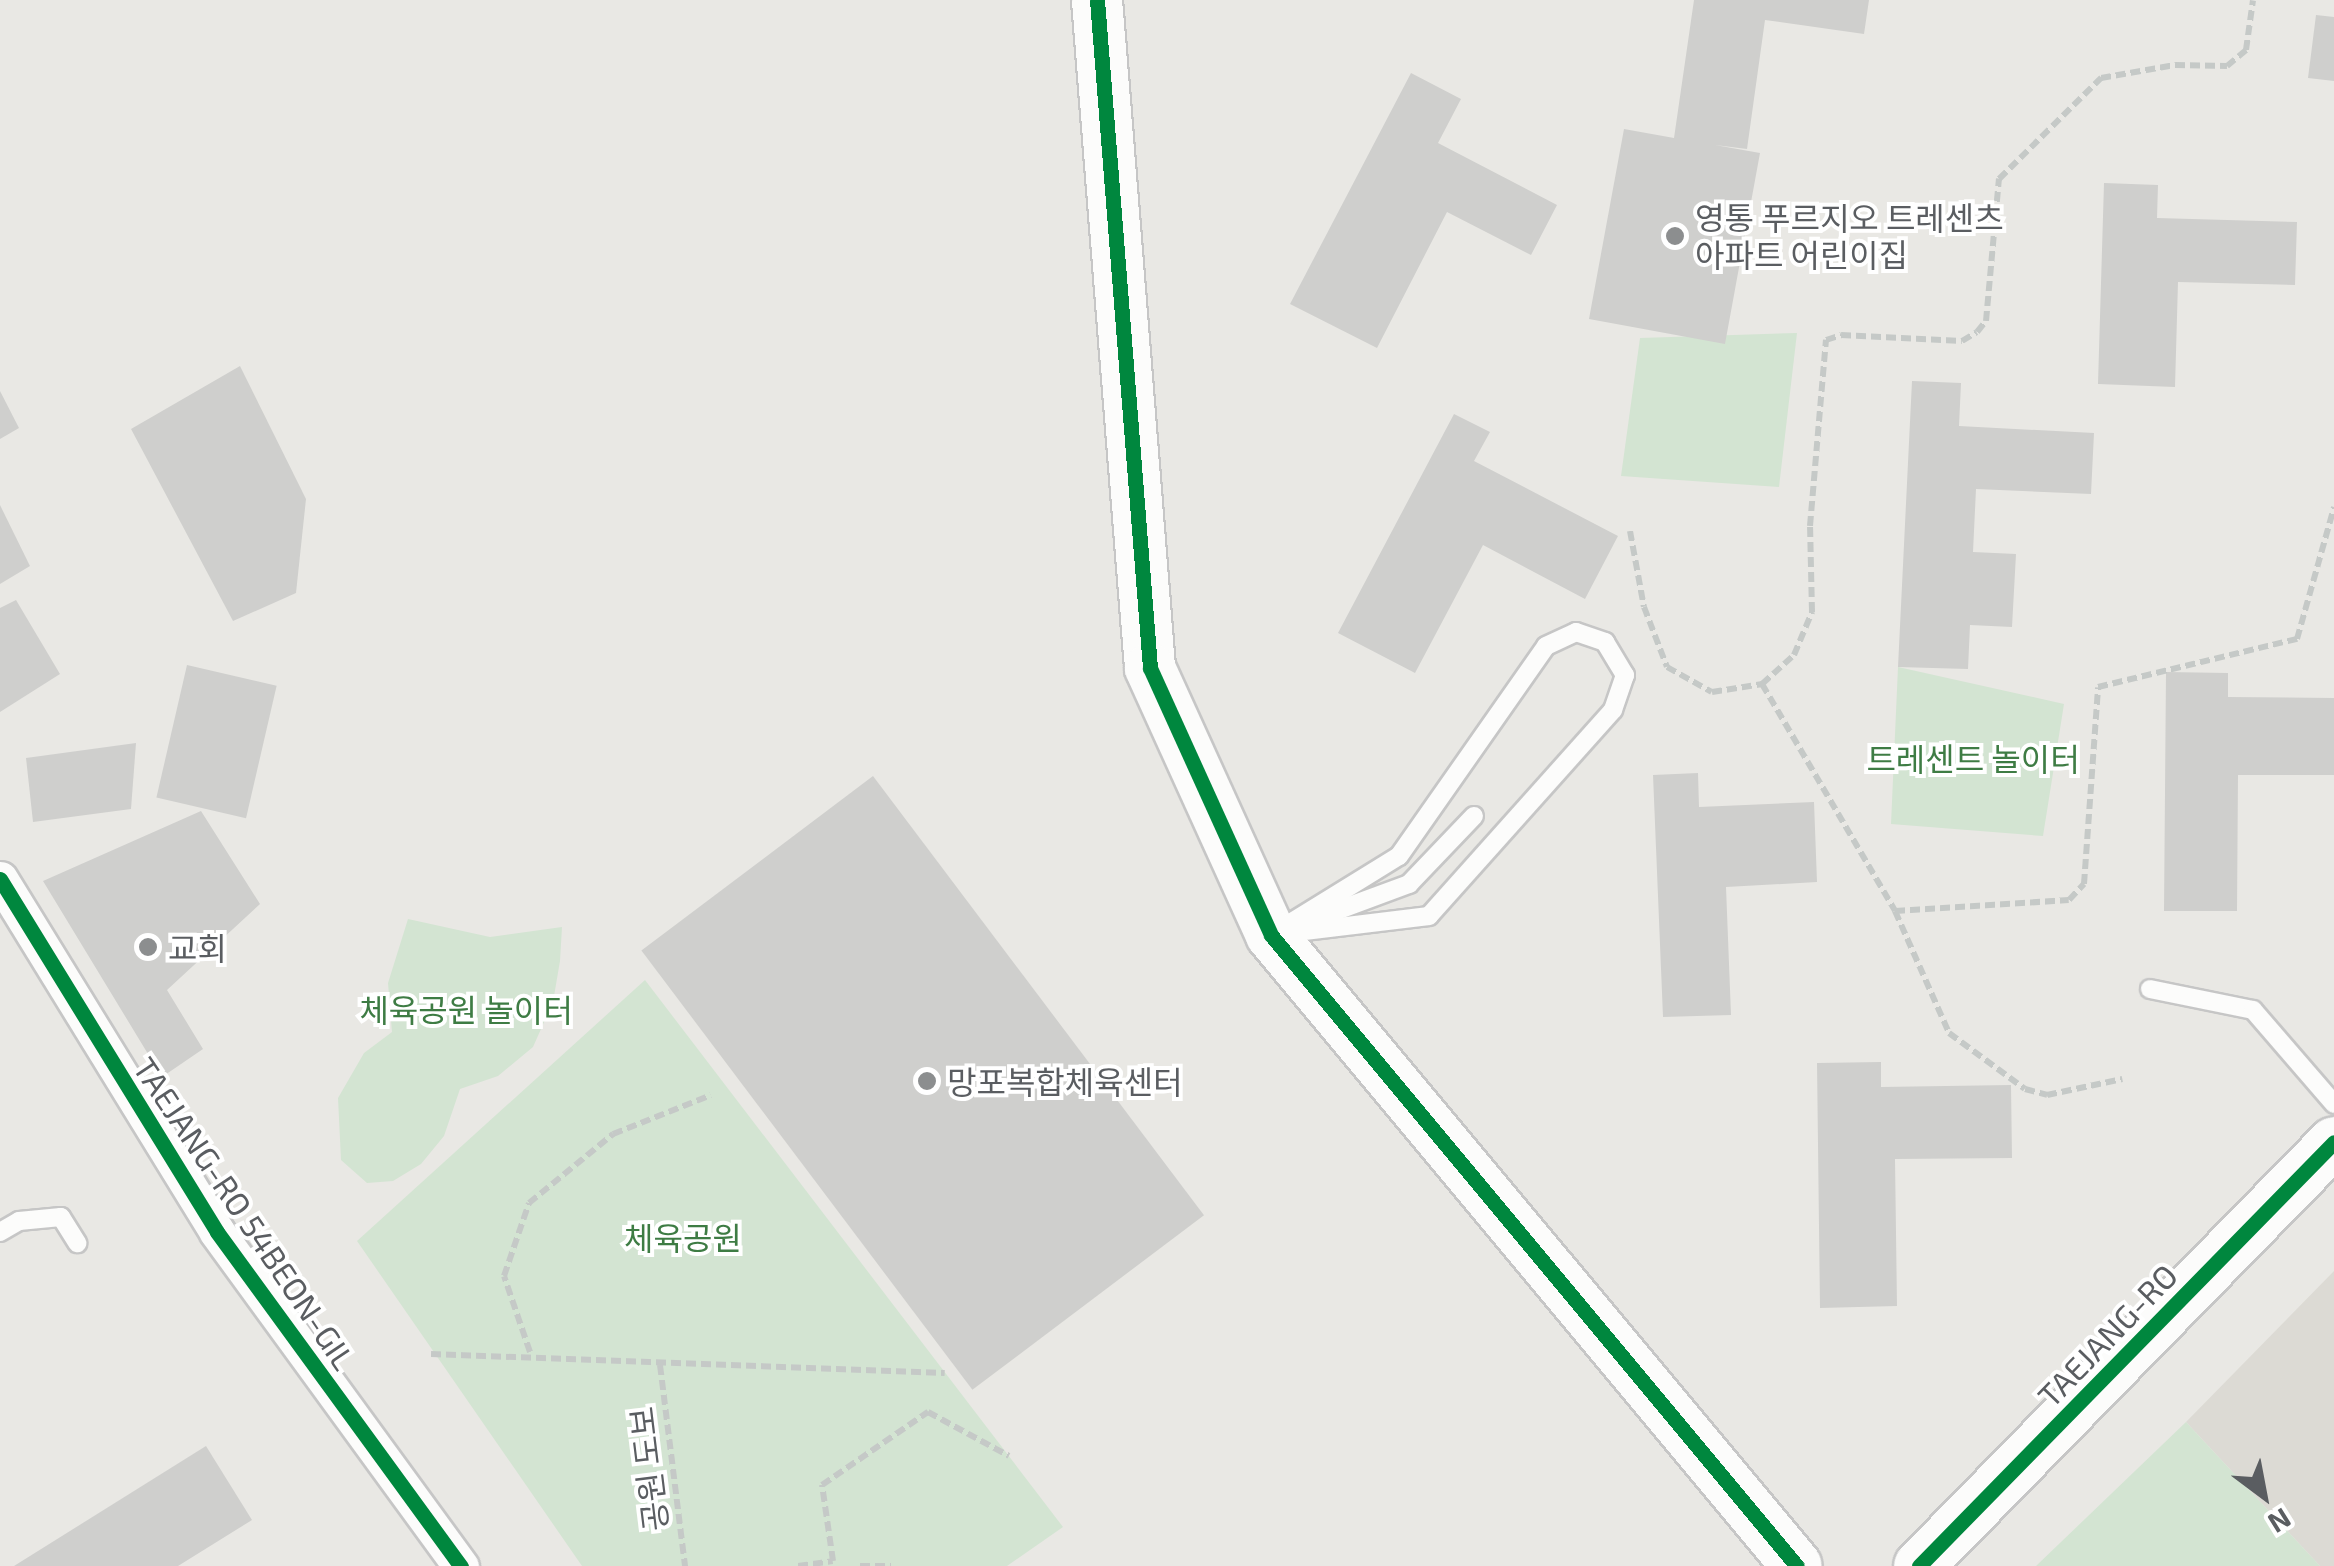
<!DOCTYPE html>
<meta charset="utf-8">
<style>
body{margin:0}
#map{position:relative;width:2334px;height:1566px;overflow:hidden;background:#e9e8e4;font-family:"Exo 2","Noto Sans KR",sans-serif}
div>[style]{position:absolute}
.education>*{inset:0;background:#dcdad4}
.green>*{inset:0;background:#d3e4d2}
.building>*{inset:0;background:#cfcfcd;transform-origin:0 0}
.path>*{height:6px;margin-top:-3px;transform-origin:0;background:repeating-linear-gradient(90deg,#c5c9c7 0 10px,transparent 0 15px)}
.roads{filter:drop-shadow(2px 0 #c6c6c6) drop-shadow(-2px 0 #c6c6c6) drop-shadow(0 2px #c6c6c6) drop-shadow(0 -2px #c6c6c6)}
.lane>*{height:18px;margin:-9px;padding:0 9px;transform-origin:9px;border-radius:9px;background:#fcfcfb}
.street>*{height:35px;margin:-17.5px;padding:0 17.5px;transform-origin:17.5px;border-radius:17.5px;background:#fcfcfb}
.secondary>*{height:50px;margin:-25px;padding:0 25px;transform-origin:25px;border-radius:25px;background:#fcfcfb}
.cycleway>*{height:15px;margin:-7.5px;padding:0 7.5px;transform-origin:7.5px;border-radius:7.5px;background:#00873e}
.dots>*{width:28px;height:28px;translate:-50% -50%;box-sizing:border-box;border:5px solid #fff;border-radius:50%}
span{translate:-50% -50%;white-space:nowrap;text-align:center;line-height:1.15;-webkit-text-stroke:8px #fff;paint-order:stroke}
.poi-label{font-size:32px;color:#5a5d61}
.left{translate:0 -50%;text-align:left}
.park-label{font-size:32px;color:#3e7c44}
.street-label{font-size:32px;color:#5a5d61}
.north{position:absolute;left:2214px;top:1446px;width:100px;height:100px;-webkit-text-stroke:8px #fff;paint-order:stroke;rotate:148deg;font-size:28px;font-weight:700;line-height:40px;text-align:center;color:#5a5d61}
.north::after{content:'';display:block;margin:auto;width:35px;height:45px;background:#5a5d61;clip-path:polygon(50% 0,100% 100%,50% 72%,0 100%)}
</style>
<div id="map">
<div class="education">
<div style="clip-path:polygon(2334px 1271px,2334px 1566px,2320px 1566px,2186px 1422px)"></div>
</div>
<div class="green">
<div style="clip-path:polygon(1797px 333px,1779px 487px,1621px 476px,1640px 338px)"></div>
<div style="clip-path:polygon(1898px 667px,2064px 704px,2043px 836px,1891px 824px)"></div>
<div style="clip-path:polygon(408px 919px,490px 937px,562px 927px,560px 961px,553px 1002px,533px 1047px,498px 1076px,460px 1089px,444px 1136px,421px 1164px,393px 1181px,367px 1183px,341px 1160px,338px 1098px,364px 1053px,392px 1032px,388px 983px)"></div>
<div style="clip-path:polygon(645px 980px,1063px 1527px,1007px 1566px,582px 1566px,357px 1241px)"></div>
<div style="clip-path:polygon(2186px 1422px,2320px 1566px,2036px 1566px)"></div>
</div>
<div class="building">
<div style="clip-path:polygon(1694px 0,1869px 0,1864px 34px,1765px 20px,1747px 149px,1715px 145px,1760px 153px,1725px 344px,1589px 319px,1624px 129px,1674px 138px)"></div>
<div style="clip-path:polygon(2316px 15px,2334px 17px,2334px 81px,2308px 78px)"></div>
<div style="clip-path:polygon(1411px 73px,1461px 99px,1438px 143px,1557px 205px,1531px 255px,1447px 212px,1377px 348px,1290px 304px)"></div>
<div style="clip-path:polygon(2104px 183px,2158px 185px,2157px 218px,2297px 222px,2295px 285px,2178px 282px,2175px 387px,2098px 384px)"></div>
<div style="clip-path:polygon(240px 366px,306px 499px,296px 593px,233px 621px,131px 429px)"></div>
<div style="clip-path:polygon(1912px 381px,1961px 383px,1959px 426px,2094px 433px,2091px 494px,1976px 489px,1973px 552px,2016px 554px,2012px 627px,1970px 625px,1968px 669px,1898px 667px)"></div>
<div style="clip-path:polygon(0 391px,19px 428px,0 439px)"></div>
<div style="clip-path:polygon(1454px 414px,1490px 432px,1474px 461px,1618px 536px,1585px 599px,1483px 545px,1415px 673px,1338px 633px)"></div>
<div style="clip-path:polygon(0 505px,30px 566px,0 584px)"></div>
<div style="clip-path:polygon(16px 600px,60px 674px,0 712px,0 608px)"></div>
<div style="left:187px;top:665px;width:92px;height:136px;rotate:13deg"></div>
<div style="clip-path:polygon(2166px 672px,2228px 673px,2228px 697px,2334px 698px,2334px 775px,2238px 775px,2237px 911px,2164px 911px)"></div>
<div style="clip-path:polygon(136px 743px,131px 809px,33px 822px,26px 758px)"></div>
<div style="clip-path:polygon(1698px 773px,1699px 807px,1814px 802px,1817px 882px,1726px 887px,1731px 1015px,1663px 1017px,1653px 775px)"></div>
<div style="left:873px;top:776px;width:550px;height:290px;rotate:53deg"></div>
<div style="clip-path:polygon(201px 811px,260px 904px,167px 990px,203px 1049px,162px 1077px,43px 881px)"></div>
<div style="clip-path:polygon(1881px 1062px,1881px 1087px,2011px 1085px,2012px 1158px,1895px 1159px,1897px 1306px,1820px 1308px,1817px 1063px)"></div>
<div style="clip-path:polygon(206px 1446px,252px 1520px,178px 1566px,14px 1566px)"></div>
</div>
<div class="path">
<div style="left:1630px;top:531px;width:77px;rotate:79.6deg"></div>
<div style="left:1644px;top:607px;width:64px;rotate:69deg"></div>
<div style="left:1667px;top:667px;width:51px;rotate:29.1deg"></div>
<div style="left:1712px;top:692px;width:51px;rotate:-9.1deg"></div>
<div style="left:1762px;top:684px;width:43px;rotate:-42.2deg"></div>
<div style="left:1794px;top:655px;width:47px;rotate:-67.3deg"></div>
<div style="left:1812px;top:612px;width:86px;rotate:-91.3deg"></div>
<div style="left:1810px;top:526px;width:187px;rotate:-85.1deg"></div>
<div style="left:1826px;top:340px;width:16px;rotate:-18deg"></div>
<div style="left:1841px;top:335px;width:121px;rotate:2.8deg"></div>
<div style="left:1962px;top:341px;width:17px;rotate:-31deg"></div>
<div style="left:1977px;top:332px;width:14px;rotate:-51deg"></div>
<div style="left:1986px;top:321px;width:143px;rotate:-84.8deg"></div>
<div style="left:1999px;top:179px;width:144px;rotate:-44.7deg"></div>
<div style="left:2101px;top:78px;width:75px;rotate:-10deg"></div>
<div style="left:2175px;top:65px;width:52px;rotate:1.1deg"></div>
<div style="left:2227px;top:66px;width:25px;rotate:-40deg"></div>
<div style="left:2246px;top:50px;width:50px;rotate:-82deg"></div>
<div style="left:1762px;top:684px;width:263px;rotate:59.6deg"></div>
<div style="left:1895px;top:911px;width:133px;rotate:66.1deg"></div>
<div style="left:1949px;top:1033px;width:94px;rotate:36.4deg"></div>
<div style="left:2025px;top:1089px;width:23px;rotate:15deg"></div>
<div style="left:2047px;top:1095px;width:77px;rotate:-12deg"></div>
<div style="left:1895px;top:911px;width:174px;rotate:-3.6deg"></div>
<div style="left:2069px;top:900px;width:22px;rotate:-47deg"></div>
<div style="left:2084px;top:884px;width:197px;rotate:-85.9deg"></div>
<div style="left:2098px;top:687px;width:205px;rotate:-13.6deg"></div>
<div style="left:2297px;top:639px;width:137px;rotate:-74.3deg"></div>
<div style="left:530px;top:1352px;width:80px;rotate:-108.9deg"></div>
<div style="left:504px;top:1276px;width:77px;rotate:-71.1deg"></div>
<div style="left:529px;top:1203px;width:109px;rotate:-39.4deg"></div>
<div style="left:613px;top:1134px;width:105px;rotate:-21.7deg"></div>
<div style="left:431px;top:1354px;width:514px;rotate:2.12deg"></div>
<div style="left:660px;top:1365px;width:203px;rotate:82.9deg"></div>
<div style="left:798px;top:1566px;width:35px;rotate:-8deg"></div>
<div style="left:833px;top:1561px;width:77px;rotate:-98.2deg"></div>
<div style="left:822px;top:1485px;width:129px;rotate:-34.6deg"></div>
<div style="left:928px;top:1412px;width:92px;rotate:28.5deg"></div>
<div style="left:860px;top:1566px;width:31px"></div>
</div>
<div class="roads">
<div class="lane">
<div style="left:1576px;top:632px;width:31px;rotate:19deg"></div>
<div style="left:1605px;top:642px;width:39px;rotate:59deg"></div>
<div style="left:1625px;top:675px;width:37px;rotate:109deg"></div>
<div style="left:1613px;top:710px;width:276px;rotate:131.8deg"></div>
<div style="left:1429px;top:916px;width:159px;rotate:173.1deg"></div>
<div style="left:1271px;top:935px;width:150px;rotate:-31.7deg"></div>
<div style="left:1399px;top:856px;width:256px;rotate:-55deg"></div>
<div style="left:1546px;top:646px;width:33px;rotate:-25deg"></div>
<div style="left:1309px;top:921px;width:107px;rotate:-20.3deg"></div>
<div style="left:1409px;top:884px;width:94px;rotate:-46.3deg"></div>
<div style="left:2150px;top:989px;width:105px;rotate:11.5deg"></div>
<div style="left:2253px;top:1010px;width:124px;rotate:49.2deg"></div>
<div style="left:0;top:1232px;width:22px;rotate:-30deg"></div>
<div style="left:19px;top:1221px;width:42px;rotate:-5.4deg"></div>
<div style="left:61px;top:1217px;width:31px;rotate:58deg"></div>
</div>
<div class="street">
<div style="left:0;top:879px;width:414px;rotate:58.4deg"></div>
<div style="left:217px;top:1232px;width:414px;rotate:53.9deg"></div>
</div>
<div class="secondary">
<div style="left:1097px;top:0;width:670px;rotate:85.46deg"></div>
<div style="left:1150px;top:668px;width:293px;rotate:65.6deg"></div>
<div style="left:1271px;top:935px;width:821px;rotate:50.19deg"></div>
<div style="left:1919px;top:1566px;width:593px;rotate:-45.61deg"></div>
</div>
</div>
<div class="cycleway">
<div style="left:1097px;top:0;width:670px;rotate:85.46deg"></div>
<div style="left:1150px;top:668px;width:293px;rotate:65.6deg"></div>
<div style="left:1271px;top:935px;width:821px;rotate:50.19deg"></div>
<div style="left:0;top:879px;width:414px;rotate:58.4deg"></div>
<div style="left:217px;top:1232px;width:414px;rotate:53.9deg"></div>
<div style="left:1919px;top:1566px;width:593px;rotate:-45.61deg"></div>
</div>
<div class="dots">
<div style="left:1675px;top:236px;background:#8c8e8f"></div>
<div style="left:148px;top:947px;background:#8c8e8f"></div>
<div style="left:927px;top:1081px;background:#8c8e8f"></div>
</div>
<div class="poi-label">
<span class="left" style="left:1695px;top:236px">영통 푸르지오 트레센츠<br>아파트 어린이집</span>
<span class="left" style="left:168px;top:947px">교회</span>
<span class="left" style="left:947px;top:1081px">망포복합체육센터</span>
</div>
<div class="park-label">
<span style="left:1973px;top:758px">트레센트 놀이터</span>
<span style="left:466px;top:1009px">체육공원 놀이터</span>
<span style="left:683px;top:1237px">체육공원</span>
</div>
<div class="street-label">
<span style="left:245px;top:1213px;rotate:56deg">TAEJANG-RO 54BEON-GIL</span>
<span style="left:2107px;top:1335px;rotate:-46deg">TAEJANG-RO</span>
<span style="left:648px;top:1469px;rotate:-97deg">공원 도보</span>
</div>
<div class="north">N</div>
</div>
